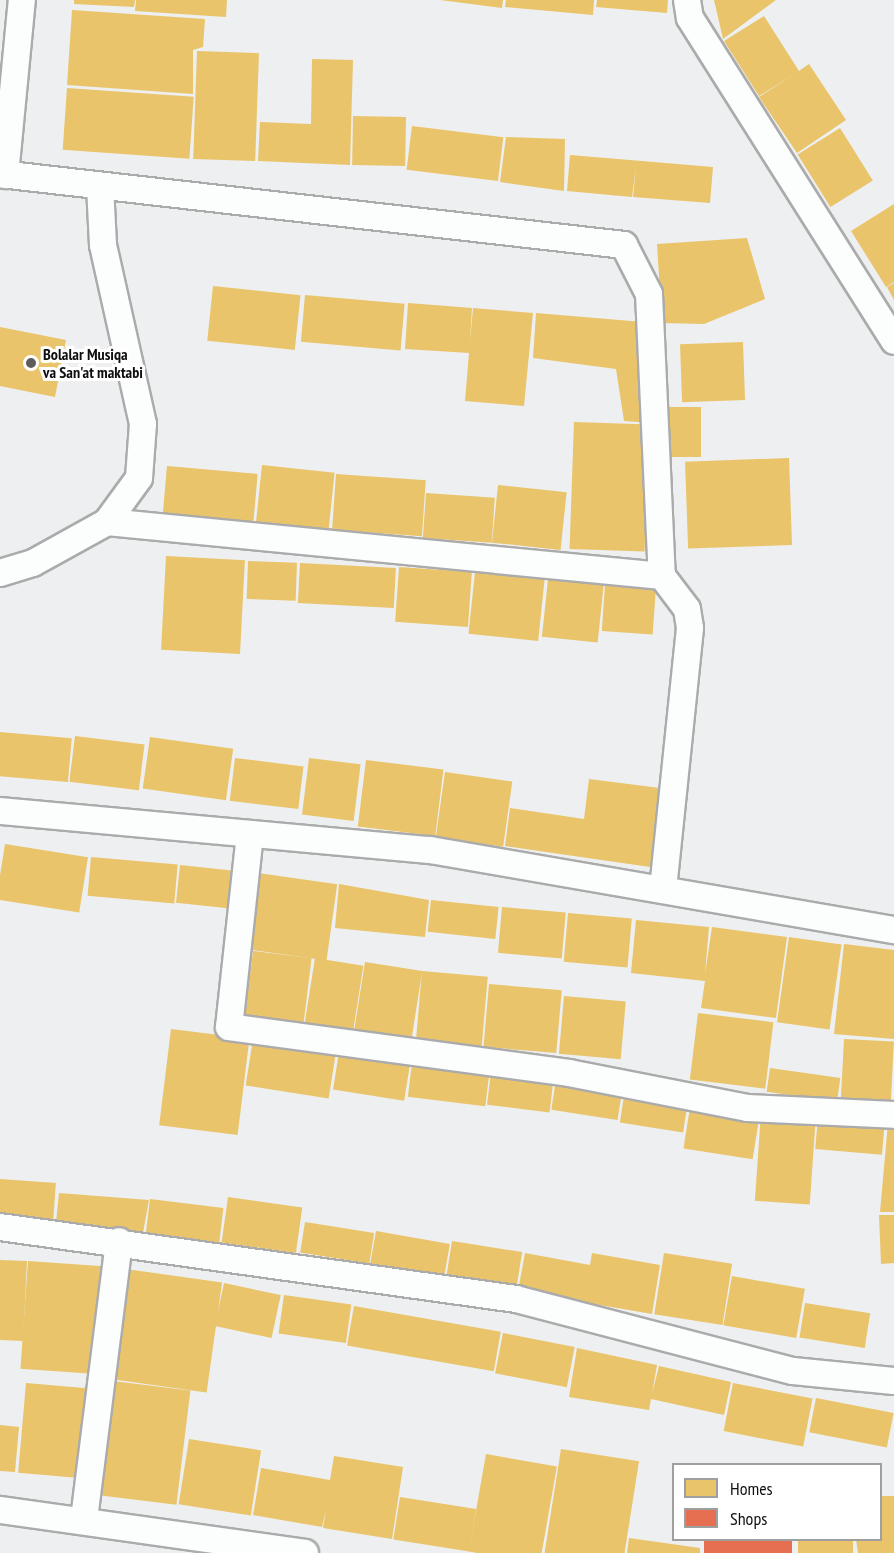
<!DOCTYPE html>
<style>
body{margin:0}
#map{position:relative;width:894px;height:1553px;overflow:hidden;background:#eeeff0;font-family:"PT Sans Narrow",sans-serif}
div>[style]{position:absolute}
.homes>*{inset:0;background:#e9c46a;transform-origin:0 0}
.shops>*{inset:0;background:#e76f51;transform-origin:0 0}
.roads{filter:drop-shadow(2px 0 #ababac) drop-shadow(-2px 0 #ababac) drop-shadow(0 2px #ababac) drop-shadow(0 -2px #ababac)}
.minor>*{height:26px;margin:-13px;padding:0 13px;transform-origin:13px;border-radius:13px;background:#fcfdfd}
.dots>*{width:16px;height:16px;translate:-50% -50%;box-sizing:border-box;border:3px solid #fff;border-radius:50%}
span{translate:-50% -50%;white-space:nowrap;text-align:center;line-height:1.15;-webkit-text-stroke:6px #fff;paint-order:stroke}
.poi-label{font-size:16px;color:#0f0f10;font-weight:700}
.left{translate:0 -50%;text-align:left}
.legend{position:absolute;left:672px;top:1463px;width:210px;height:78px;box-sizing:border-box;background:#fff;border:2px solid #9f9f9f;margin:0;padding:8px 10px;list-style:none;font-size:18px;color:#0f0f10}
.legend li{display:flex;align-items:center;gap:12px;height:30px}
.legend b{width:30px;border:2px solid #9f9f9f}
</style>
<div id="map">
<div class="homes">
<div style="clip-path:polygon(74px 0,135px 0,134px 7px,74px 4px)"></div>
<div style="clip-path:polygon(136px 0,227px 0,226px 17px,135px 11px)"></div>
<div style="clip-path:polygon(440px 0,503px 0,502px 8px)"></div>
<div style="clip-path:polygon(506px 0,594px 0,593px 15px,505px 7px)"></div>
<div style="clip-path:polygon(597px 0,668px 0,667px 13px,596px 7px)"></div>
<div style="clip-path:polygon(714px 0,776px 0,723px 39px)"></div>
<div style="clip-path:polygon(72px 10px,205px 19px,203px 47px,193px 50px,193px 94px,67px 85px)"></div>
<div style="clip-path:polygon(764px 16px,799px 71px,809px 64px,846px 120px,797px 153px,759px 97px,796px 73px,759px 96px,724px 41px)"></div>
<div style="left:197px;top:51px;width:62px;height:108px;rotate:2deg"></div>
<div style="clip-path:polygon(312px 59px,353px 60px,350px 165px,258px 161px,260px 122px,311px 124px)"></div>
<div style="left:67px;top:88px;width:127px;height:62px;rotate:4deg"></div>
<div style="left:353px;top:116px;width:53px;height:49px;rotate:1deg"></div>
<div style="left:412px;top:126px;width:92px;height:44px;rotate:7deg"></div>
<div style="left:840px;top:128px;width:62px;height:50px;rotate:58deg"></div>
<div style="clip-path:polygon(506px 137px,565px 139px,564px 191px,500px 182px)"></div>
<div style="clip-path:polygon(570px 155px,713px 167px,710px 203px,633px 197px,636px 167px,632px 197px,567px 191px)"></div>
<div style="clip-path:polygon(894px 204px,894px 282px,886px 287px,851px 231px)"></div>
<div style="clip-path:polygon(747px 238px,765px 299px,704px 324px,662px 323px,657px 244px)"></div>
<div style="clip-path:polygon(894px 283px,894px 300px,887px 287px)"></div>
<div style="left:213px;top:286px;width:88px;height:55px;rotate:6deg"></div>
<div style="left:305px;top:295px;width:100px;height:47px;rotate:5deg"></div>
<div style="clip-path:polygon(408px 303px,472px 308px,470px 342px,473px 308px,533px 313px,524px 406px,465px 401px,469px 353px,405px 349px)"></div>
<div style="clip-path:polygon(536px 313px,643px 322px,650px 423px,624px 421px,616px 369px,533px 358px)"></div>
<div style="clip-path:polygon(0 327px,66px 340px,55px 397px,0 386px)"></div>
<div style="left:743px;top:342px;width:58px;height:63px;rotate:88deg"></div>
<div style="left:665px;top:407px;width:36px;height:50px"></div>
<div style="left:574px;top:422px;width:75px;height:127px;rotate:2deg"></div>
<div style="left:789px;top:458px;width:87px;height:104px;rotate:88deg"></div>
<div style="left:262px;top:465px;width:73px;height:58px;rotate:6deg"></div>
<div style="left:167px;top:466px;width:91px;height:49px;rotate:5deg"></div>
<div style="left:336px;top:474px;width:90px;height:56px;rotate:4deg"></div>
<div style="left:498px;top:485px;width:69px;height:58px;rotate:6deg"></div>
<div style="left:426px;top:493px;width:69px;height:45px;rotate:4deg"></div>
<div style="left:166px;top:556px;width:79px;height:94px;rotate:3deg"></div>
<div style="left:248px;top:561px;width:49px;height:38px;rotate:2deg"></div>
<div style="left:300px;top:563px;width:96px;height:40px;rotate:3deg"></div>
<div style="left:399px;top:567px;width:73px;height:55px;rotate:4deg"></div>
<div style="left:475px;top:572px;width:70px;height:62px;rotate:6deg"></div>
<div style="left:548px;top:579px;width:56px;height:58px;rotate:6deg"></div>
<div style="left:605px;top:585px;width:51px;height:46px;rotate:4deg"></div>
<div style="left:0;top:732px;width:72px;height:44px;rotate:5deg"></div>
<div style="left:75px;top:736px;width:70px;height:46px;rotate:7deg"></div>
<div style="left:150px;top:737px;width:84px;height:52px;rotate:8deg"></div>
<div style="left:235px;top:758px;width:69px;height:43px;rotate:7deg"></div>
<div style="left:309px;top:758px;width:52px;height:57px;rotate:7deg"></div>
<div style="left:366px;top:760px;width:78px;height:67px;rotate:7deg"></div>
<div style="left:445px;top:772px;width:68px;height:66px;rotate:8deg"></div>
<div style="clip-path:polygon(589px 779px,660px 788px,650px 867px,505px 846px,510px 808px,584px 819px)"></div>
<div style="left:5px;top:844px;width:84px;height:56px;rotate:9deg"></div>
<div style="left:91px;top:857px;width:87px;height:39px;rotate:5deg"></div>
<div style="left:180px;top:865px;width:64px;height:38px;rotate:6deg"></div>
<div style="left:258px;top:873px;width:80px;height:77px;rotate:8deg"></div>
<div style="clip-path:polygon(339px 884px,429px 900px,425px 937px,335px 928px)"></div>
<div style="left:431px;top:900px;width:68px;height:32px;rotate:6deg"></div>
<div style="left:502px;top:907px;width:64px;height:46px;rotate:5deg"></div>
<div style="left:568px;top:913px;width:64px;height:49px;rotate:5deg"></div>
<div style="clip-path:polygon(636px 920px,709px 927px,705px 974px,712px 927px,787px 937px,776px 1018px,701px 1008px,705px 981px,631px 973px)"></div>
<div style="left:789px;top:937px;width:53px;height:86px;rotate:8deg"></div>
<div style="clip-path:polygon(844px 944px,894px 950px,894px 1039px,834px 1034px)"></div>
<div style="left:253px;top:951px;width:59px;height:67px;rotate:7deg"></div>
<div style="left:315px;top:958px;width:49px;height:69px;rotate:9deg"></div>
<div style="left:365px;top:962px;width:58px;height:72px;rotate:9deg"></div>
<div style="left:422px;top:971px;width:66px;height:70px;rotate:5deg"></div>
<div style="left:489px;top:984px;width:73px;height:63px;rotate:5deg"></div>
<div style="left:564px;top:996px;width:62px;height:58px;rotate:5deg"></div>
<div style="left:698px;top:1013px;width:76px;height:67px;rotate:7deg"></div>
<div style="left:171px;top:1029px;width:79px;height:97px;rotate:7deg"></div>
<div style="left:253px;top:1039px;width:84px;height:47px;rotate:9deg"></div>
<div style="left:844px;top:1039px;width:50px;height:63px;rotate:3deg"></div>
<div style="left:339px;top:1052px;width:72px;height:38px;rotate:9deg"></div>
<div style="left:412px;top:1063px;width:78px;height:34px;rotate:7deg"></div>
<div style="left:770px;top:1068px;width:71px;height:24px;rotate:8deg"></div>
<div style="left:491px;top:1072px;width:63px;height:33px;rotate:7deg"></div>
<div style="left:556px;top:1080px;width:67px;height:30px;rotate:9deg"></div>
<div style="left:625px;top:1090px;width:64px;height:33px;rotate:9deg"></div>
<div style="left:691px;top:1101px;width:70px;height:48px;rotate:9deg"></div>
<div style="left:761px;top:1113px;width:55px;height:88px;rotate:4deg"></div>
<div style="left:818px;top:1117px;width:67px;height:32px;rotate:5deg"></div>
<div style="clip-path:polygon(888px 1123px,894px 1124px,894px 1212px,880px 1212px)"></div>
<div style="left:0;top:1179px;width:56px;height:37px;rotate:4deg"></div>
<div style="clip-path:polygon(59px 1193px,149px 1200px,143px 1233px,56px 1222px)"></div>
<div style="left:228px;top:1197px;width:75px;height:46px;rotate:8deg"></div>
<div style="left:150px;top:1199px;width:74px;height:35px;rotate:7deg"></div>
<div style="clip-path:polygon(879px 1215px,894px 1215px,894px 1263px,881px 1264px)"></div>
<div style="left:305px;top:1222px;width:70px;height:31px;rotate:9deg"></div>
<div style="left:376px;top:1231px;width:75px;height:34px;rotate:10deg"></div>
<div style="left:452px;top:1241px;width:71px;height:37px;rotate:9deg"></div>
<div style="clip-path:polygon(525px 1253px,590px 1265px,592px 1253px,660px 1265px,652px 1314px,518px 1291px)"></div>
<div style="left:664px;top:1253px;width:69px;height:62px;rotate:9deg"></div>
<div style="clip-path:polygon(0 1260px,27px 1261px,23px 1341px,0 1340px)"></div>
<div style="left:28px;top:1261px;width:79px;height:108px;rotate:4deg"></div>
<div style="left:126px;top:1269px;width:97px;height:111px;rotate:8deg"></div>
<div style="left:732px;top:1276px;width:74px;height:50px;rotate:10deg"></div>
<div style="left:224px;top:1283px;width:58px;height:44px;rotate:12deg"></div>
<div style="left:284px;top:1295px;width:68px;height:39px;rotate:8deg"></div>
<div style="left:805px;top:1303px;width:66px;height:35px;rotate:9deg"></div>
<div style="left:354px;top:1306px;width:149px;height:40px;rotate:10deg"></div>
<div style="left:503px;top:1333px;width:73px;height:41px;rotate:11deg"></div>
<div style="clip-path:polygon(577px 1348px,657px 1365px,652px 1394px,659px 1366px,731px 1382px,724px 1415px,651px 1399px,649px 1410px,569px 1397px)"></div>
<div style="left:113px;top:1381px;width:78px;height:115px;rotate:7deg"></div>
<div style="left:26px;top:1383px;width:70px;height:90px;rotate:5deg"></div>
<div style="left:733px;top:1383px;width:81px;height:49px;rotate:11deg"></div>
<div style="left:816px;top:1398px;width:79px;height:35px;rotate:11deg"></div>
<div style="clip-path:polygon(0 1425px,19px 1427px,15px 1472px,0 1471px)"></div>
<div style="left:189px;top:1439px;width:73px;height:66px;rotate:9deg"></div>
<div style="left:561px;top:1449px;width:79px;height:105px;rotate:9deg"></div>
<div style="left:486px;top:1454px;width:72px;height:99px;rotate:10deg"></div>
<div style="clip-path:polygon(334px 1456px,403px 1467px,392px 1539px,323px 1528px,326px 1510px,322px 1527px,253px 1515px,261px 1468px,330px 1480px)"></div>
<div style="clip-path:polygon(880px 1496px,894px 1496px,894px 1553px,858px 1553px,856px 1540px,880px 1540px)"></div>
<div style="left:400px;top:1497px;width:77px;height:43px;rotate:9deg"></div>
<div style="clip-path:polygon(629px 1538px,700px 1548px,700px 1553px,627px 1553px)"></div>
<div style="left:798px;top:1540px;width:55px;height:13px"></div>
</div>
<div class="shops">
<div style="left:704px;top:1540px;width:88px;height:13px"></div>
</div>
<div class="roads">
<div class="minor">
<div style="left:687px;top:0;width:18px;rotate:81deg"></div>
<div style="left:690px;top:18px;width:382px;rotate:57.7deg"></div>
<div style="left:0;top:174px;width:628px;rotate:6.49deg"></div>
<div style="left:624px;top:245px;width:55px;rotate:63deg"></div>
<div style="left:649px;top:294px;width:282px;rotate:87.4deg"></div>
<div style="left:662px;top:576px;width:41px;rotate:52.9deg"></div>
<div style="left:687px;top:609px;width:19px;rotate:81deg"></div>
<div style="left:690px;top:628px;width:263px;rotate:95.9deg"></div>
<div style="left:5px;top:175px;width:176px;rotate:-84.5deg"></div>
<div style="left:107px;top:522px;width:558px;rotate:5.56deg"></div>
<div style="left:0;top:573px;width:34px;rotate:-17deg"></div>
<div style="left:33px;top:563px;width:85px;rotate:-29deg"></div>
<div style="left:107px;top:522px;width:54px;rotate:-54deg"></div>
<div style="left:139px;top:478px;width:54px;rotate:-85.8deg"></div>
<div style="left:143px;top:424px;width:183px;rotate:-102.6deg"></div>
<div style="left:103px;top:245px;width:59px;rotate:-92.9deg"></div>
<div style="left:0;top:811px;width:432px;rotate:5.2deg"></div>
<div style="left:430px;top:850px;width:471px;rotate:9.8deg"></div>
<div style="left:250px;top:834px;width:194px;rotate:96.2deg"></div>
<div style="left:229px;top:1027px;width:343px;rotate:7.7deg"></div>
<div style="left:569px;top:1073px;width:182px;rotate:11.1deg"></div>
<div style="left:748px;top:1108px;width:146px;rotate:2.7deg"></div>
<div style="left:0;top:1227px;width:521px;rotate:7.94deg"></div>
<div style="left:516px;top:1299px;width:286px;rotate:14.6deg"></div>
<div style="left:793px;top:1371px;width:101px;rotate:5.7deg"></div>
<div style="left:0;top:1510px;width:308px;rotate:8deg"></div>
<div style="left:84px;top:1519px;width:280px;rotate:-82.8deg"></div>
</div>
</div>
<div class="dots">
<div style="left:31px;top:363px;background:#5d5d5e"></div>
</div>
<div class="poi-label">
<span class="left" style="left:43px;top:363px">Bolalar Musiqa<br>va San'at maktabi</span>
</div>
<ul class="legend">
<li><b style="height:16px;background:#e9c46a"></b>Homes</li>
<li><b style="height:16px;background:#e76f51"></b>Shops</li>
</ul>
</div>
